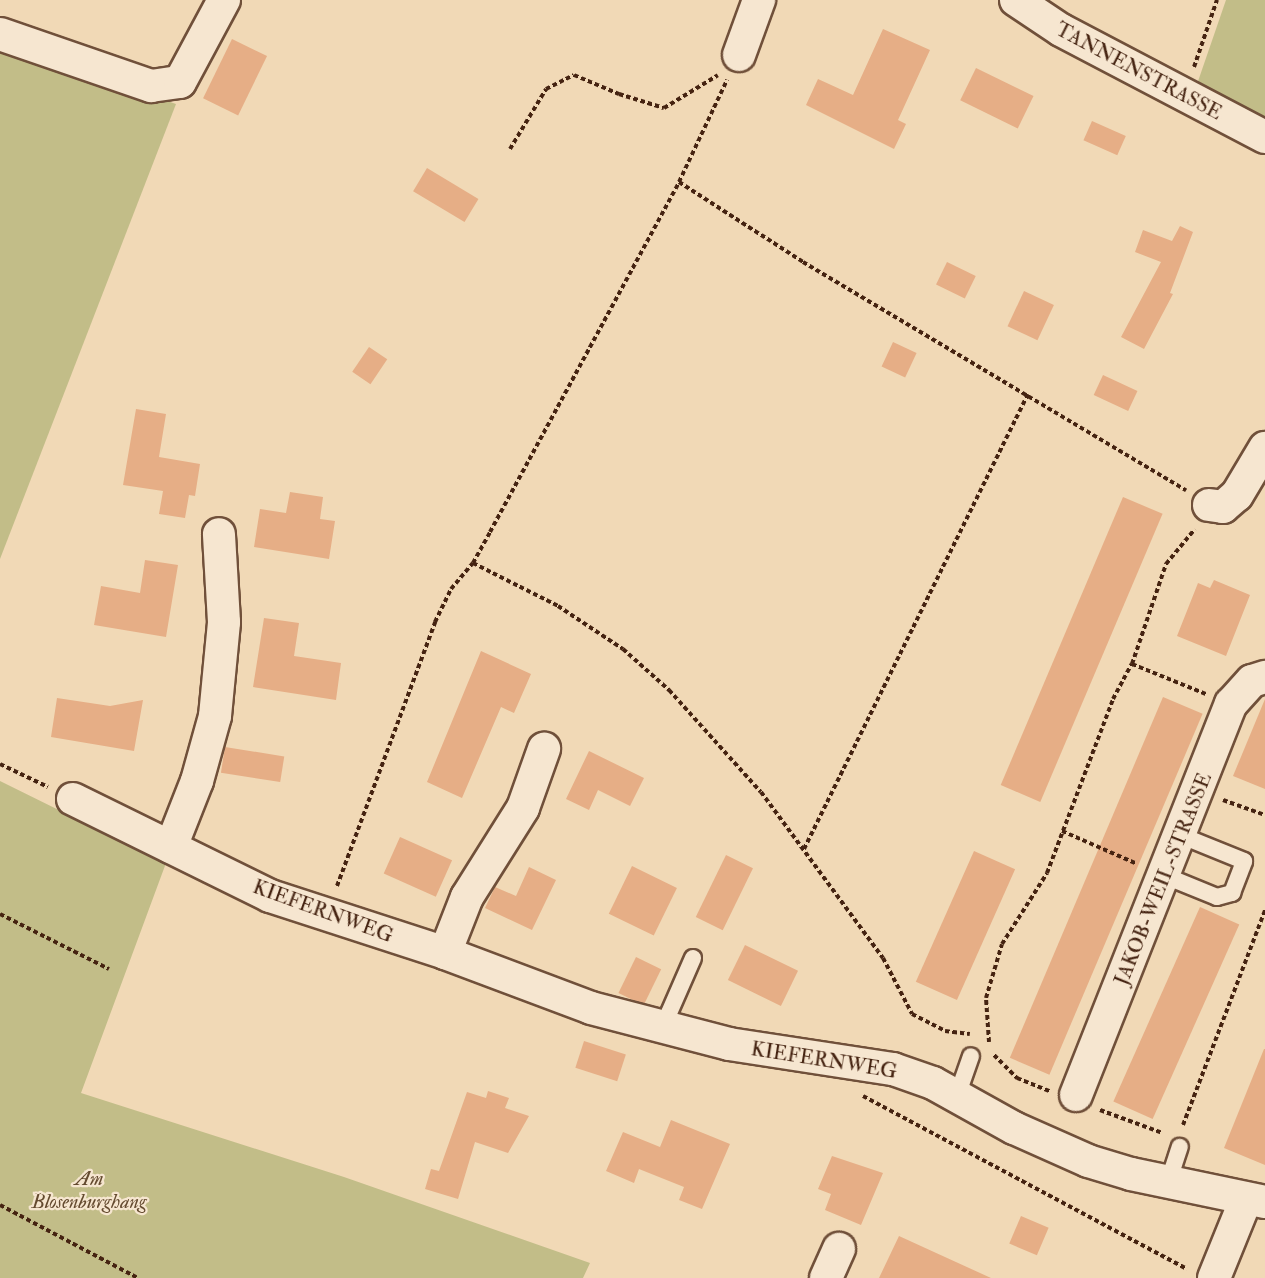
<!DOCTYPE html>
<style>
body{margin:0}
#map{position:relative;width:1265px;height:1278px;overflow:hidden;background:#f1d9b6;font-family:"IM FELL Double Pica",serif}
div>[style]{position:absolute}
.green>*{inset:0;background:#c2bd88}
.building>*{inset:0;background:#e6ae86;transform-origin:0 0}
.path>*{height:4px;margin-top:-2px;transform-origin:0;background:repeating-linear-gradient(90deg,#452311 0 4.5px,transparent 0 7.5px)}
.roads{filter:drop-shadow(2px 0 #70503a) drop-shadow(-2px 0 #70503a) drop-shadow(0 2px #70503a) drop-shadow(0 -2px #70503a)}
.service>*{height:16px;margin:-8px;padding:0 8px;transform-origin:8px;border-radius:8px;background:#f6e6d0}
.minor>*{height:32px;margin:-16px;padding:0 16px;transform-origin:16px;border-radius:16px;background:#f6e6d0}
span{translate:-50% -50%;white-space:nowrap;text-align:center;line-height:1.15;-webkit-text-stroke:4.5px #f6e6d0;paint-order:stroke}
.street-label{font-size:20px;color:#452311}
.park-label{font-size:20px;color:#644a2f;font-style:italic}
</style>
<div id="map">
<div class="green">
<div style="clip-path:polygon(1226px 0,1265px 0,1265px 125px,1195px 90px)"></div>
<div style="clip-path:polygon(0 44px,176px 104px,0 559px)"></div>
<div style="clip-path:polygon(0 781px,166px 863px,81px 1093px,344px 1177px,590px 1263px,583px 1278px,0 1278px)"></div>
</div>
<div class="building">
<div style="clip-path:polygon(883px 29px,930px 50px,898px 120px,906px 124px,894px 149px,806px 105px,818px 79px,853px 95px)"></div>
<div style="left:232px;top:39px;width:39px;height:66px;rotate:26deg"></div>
<div style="left:976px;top:68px;width:64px;height:36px;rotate:26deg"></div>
<div style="left:1092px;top:121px;width:37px;height:21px;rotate:24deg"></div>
<div style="left:427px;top:168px;width:60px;height:27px;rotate:31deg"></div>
<div style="clip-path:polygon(1180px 226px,1193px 232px,1170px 293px,1173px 294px,1144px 349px,1121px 337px,1161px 262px,1135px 252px,1143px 230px,1172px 241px)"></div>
<div style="left:947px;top:262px;width:32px;height:25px;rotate:26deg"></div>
<div style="left:1024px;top:291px;width:33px;height:39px;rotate:25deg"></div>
<div style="left:893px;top:342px;width:26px;height:27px;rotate:25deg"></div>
<div style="left:369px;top:347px;width:22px;height:30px;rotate:34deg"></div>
<div style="left:1103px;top:375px;width:38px;height:22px;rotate:25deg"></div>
<div style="clip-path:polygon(136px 409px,166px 414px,159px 457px,200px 464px,195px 496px,189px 495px,185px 518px,159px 514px,163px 491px,123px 485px)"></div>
<div style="clip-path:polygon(290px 492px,323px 497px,320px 519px,335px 521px,329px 559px,254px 547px,260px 509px,286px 513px)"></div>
<div style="left:1123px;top:497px;width:43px;height:313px;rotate:23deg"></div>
<div style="clip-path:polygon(145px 560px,178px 565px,166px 637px,94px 625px,101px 586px,140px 593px)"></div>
<div style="clip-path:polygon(1214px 580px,1250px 595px,1226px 656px,1177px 636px,1198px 583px,1210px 588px)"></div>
<div style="clip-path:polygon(264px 618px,299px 623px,294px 656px,341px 663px,336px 700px,253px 687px)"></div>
<div style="clip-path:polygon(481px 651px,531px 674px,514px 713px,501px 707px,462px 798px,427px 782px)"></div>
<div style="left:1163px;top:697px;width:43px;height:392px;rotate:23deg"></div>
<div style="clip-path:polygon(57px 698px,110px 706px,143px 700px,134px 751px,51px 737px)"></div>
<div style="clip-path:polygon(1265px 699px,1265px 789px,1233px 776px)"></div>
<div style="left:225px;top:747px;width:60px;height:26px;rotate:9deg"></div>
<div style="clip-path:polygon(589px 751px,644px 778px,630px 806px,598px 790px,589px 810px,566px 799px)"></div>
<div style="left:400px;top:837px;width:57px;height:40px;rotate:24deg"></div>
<div style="left:974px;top:851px;width:45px;height:143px;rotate:24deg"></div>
<div style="left:726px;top:855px;width:30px;height:69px;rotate:26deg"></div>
<div style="left:632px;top:866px;width:50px;height:53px;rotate:26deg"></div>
<div style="clip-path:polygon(529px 867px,556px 880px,532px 930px,485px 908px,495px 887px,516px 896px)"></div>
<div style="left:1200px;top:907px;width:43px;height:213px;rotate:24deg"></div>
<div style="left:745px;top:945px;width:59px;height:39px;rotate:26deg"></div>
<div style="left:636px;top:957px;width:28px;height:40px;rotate:26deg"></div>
<div style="left:584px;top:1041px;width:44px;height:28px;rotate:18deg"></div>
<div style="clip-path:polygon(1264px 1049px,1265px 1049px,1265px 1165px,1224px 1148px)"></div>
<div style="clip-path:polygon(488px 1091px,509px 1098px,505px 1108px,529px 1116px,508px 1153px,475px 1142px,458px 1199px,425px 1189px,431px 1169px,439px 1171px,467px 1092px,486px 1098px)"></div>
<div style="clip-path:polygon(671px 1120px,730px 1144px,702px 1209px,679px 1200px,684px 1187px,639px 1169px,634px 1183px,606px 1171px,623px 1132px,660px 1147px)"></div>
<div style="clip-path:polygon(832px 1156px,883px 1173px,861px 1225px,825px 1210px,831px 1194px,818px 1189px)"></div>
<div style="left:1021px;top:1216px;width:30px;height:30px;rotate:23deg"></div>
<div style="clip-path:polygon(899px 1236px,934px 1252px,991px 1278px,879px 1278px)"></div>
</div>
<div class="path">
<div style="left:1194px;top:67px;width:71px;rotate:-71.1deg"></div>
<div style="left:510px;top:149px;width:70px;rotate:-59deg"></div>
<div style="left:546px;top:89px;width:31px;rotate:-27deg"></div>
<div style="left:574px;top:75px;width:49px;rotate:22.9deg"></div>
<div style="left:619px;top:94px;width:47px;rotate:17.3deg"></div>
<div style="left:664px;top:108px;width:63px;rotate:-31.4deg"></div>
<div style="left:679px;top:182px;width:148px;rotate:32.8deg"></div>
<div style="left:803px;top:262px;width:446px;rotate:30.8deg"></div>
<div style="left:473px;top:563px;width:95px;rotate:26.8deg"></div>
<div style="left:558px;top:606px;width:78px;rotate:33.5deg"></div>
<div style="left:623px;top:649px;width:62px;rotate:41.7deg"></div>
<div style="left:669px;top:690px;width:137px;rotate:48deg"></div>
<div style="left:761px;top:792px;width:206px;rotate:53.7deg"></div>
<div style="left:883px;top:958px;width:63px;rotate:62.6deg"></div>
<div style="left:912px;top:1014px;width:37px;rotate:27deg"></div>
<div style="left:945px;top:1031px;width:25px;rotate:7deg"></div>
<div style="left:1132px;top:664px;width:80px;rotate:22.1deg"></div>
<div style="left:0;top:764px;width:53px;rotate:25.6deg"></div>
<div style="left:1223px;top:800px;width:45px;rotate:19.7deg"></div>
<div style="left:1062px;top:831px;width:80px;rotate:23.7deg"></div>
<div style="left:804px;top:849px;width:507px;rotate:-63.79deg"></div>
<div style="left:337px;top:886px;width:282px;rotate:-69.6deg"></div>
<div style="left:435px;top:622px;width:37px;rotate:-64deg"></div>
<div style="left:451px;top:589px;width:34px;rotate:-50deg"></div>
<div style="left:473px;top:563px;width:35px;rotate:-61deg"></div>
<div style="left:490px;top:532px;width:398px;rotate:-61.6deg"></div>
<div style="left:679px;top:182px;width:113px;rotate:-64.8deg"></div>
<div style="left:0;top:914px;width:122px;rotate:26.8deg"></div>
<div style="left:989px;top:1042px;width:44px;rotate:-93.9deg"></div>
<div style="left:986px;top:998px;width:56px;rotate:-73.5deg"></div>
<div style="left:1002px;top:944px;width:84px;rotate:-57.6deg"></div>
<div style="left:1047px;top:873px;width:186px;rotate:-69.2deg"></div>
<div style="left:1113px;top:699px;width:40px;rotate:-62deg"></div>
<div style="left:1132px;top:664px;width:106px;rotate:-71.2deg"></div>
<div style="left:1166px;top:564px;width:45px;rotate:-50.4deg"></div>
<div style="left:994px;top:1055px;width:33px;rotate:45deg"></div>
<div style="left:1017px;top:1078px;width:35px;rotate:22deg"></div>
<div style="left:863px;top:1096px;width:367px;rotate:28.1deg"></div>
<div style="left:1100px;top:1110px;width:67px;rotate:20.1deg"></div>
<div style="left:1183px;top:1125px;width:230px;rotate:-69.1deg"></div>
<div style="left:0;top:1205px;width:156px;rotate:27.9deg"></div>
</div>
<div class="roads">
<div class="service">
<div style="left:1163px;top:875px;width:58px;rotate:22.2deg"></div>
<div style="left:1217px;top:897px;width:16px;rotate:-15deg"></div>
<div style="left:1232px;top:893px;width:34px;rotate:-69deg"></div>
<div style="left:1244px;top:861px;width:69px;rotate:-157.9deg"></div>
<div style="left:668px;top:1028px;width:15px;rotate:-86deg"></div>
<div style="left:669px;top:1013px;width:60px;rotate:-66.4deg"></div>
<div style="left:957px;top:1096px;width:42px;rotate:-70.7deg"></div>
<div style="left:1168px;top:1183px;width:38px;rotate:-72deg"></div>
</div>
<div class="minor">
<div style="left:1016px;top:0;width:54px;rotate:33.7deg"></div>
<div style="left:1061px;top:30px;width:230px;rotate:27.7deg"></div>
<div style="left:0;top:34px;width:160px;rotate:19deg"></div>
<div style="left:151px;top:86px;width:29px;rotate:-8deg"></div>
<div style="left:180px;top:82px;width:93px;rotate:-61.8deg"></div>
<div style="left:739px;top:55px;width:59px;rotate:-70deg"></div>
<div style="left:1209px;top:505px;width:14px;rotate:8deg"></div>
<div style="left:1223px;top:507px;width:18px;rotate:-41deg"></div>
<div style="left:1237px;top:495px;width:55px;rotate:-59.2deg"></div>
<div style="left:73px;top:799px;width:220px;rotate:26.2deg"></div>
<div style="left:270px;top:896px;width:184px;rotate:18deg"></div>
<div style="left:445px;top:953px;width:156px;rotate:20.6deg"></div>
<div style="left:591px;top:1008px;width:143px;rotate:14.6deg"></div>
<div style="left:729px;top:1044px;width:166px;rotate:8.7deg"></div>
<div style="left:893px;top:1069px;width:42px;rotate:19.3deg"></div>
<div style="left:933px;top:1083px;width:93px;rotate:29.1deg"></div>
<div style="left:1014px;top:1128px;width:81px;rotate:24deg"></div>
<div style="left:1088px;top:1161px;width:45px;rotate:16.8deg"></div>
<div style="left:1131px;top:1174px;width:137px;rotate:11.8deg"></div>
<div style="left:171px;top:847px;width:71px;rotate:-68.5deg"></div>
<div style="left:197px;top:781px;width:67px;rotate:-74.5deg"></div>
<div style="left:215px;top:716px;width:94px;rotate:-84.5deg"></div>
<div style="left:224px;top:622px;width:88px;rotate:-93.3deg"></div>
<div style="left:445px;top:953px;width:60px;rotate:-68.6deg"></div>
<div style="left:467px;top:897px;width:105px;rotate:-57.8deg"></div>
<div style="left:523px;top:808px;width:63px;rotate:-70.4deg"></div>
<div style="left:1076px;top:1095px;width:421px;rotate:-68.4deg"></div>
<div style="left:1231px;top:704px;width:31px;rotate:-48deg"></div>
<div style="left:1252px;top:681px;width:14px;rotate:-17deg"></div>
<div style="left:826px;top:1278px;width:32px;rotate:-66deg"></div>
<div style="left:1214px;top:1278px;width:85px;rotate:-67.9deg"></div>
</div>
</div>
<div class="street-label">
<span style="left:1139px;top:71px;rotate:28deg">TANNENSTRASSE</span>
<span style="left:1163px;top:879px;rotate:-68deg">JAKOB-WEIL-STRASSE</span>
<span style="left:323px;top:911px;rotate:20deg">KIEFERNWEG</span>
<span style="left:824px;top:1060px;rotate:9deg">KIEFERNWEG</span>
</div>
<div class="park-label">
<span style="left:89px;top:1190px">Am<br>Blosenburghang</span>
</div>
</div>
